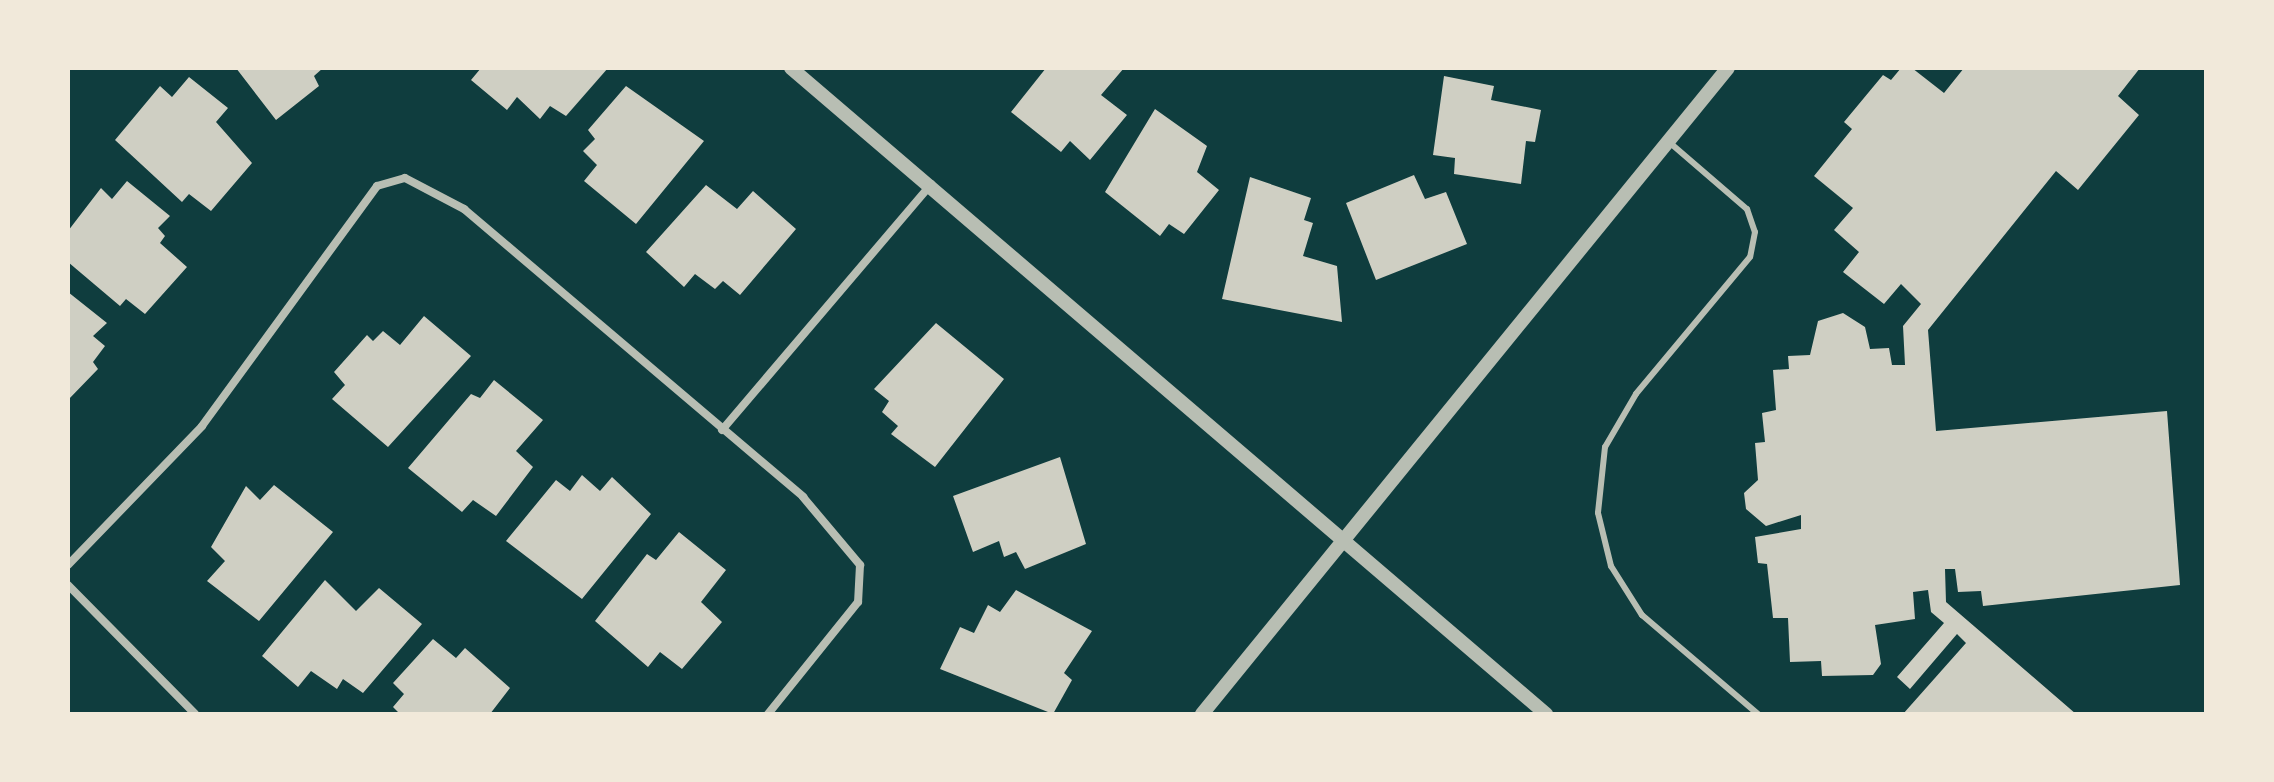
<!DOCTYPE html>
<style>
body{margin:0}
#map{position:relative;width:2274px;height:782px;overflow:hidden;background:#0f3d3e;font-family:Signika,sans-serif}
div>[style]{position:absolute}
.building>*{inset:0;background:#cfcfc3}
.service>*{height:6px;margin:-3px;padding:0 3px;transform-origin:3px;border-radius:3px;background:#b8beb3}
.minor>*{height:8px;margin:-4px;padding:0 4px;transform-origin:4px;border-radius:4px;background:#b8beb3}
.tertiary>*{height:14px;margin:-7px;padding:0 7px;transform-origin:7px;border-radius:7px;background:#b8beb3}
span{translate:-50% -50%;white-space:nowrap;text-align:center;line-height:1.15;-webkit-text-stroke:6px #f1e9da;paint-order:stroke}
.frame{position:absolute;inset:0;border:70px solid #f1e9da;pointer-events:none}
</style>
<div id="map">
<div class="building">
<div style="clip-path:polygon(236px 68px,323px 68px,314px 76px,319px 86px,276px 120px)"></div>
<div style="clip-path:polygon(481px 68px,608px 68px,566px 116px,550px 106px,540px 119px,517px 97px,507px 110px,471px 80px)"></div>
<div style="clip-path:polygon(1046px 68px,1124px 68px,1101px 95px,1127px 115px,1090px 160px,1070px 141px,1061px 152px,1011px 112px)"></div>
<div style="clip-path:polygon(1901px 68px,1912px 68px,1944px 93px,1964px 68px,2140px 68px,2118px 96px,2139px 115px,2078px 190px,2056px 171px,1928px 330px,1936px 431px,2167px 411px,2180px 585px,1983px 606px,1981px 591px,1958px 592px,1955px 569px,1945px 569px,1946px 602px,2076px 714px,1903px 714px,1966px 643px,1957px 634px,1910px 689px,1897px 677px,1944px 623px,1931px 612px,1928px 590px,1913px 592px,1915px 619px,1875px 625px,1881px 664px,1873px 675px,1822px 676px,1821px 661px,1790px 662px,1788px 618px,1773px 618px,1767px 564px,1758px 563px,1755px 537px,1801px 529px,1801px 515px,1766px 526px,1746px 509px,1744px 493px,1758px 480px,1755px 443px,1765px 442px,1762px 413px,1776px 410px,1773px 370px,1789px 369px,1788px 356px,1810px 355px,1818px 321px,1843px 313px,1865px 327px,1870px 349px,1889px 348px,1892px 365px,1905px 365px,1903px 326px,1921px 304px,1901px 284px,1884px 304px,1843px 272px,1859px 252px,1834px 230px,1853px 208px,1814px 176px,1852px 129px,1844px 122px,1883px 75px,1891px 80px)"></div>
<div style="clip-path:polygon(1444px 76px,1494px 86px,1491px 100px,1541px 110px,1535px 142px,1526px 141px,1521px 184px,1454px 174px,1455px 158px,1433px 155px)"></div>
<div style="clip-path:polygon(189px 77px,228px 108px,216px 122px,252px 163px,211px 211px,189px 194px,182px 202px,115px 140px,160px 86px,172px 97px)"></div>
<div style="clip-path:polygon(626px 86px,704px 141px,636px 224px,584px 181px,597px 165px,583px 151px,595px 139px,588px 130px)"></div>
<div style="clip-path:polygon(1155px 109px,1207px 146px,1197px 172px,1219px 190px,1184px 234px,1169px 224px,1160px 236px,1105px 192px)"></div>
<div style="clip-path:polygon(1414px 175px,1425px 199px,1446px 192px,1467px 244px,1376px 280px,1346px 203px)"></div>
<div style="clip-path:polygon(1250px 177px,1311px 198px,1304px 220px,1313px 223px,1303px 256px,1337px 266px,1342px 322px,1222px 299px)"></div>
<div style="clip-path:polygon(127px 181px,170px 216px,158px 228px,165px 236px,160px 243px,187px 267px,145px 314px,126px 299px,120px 306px,68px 262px,68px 231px,101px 188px,112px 199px)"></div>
<div style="clip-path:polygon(706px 185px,737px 209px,753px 191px,796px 229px,740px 295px,723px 281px,715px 289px,695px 274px,684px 287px,646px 252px)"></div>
<div style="clip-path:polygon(68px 292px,107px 323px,93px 336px,105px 346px,93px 362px,98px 369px,68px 400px)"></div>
<div style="clip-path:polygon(424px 316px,471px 356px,388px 447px,332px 399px,345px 385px,334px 372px,367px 335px,373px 341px,383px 331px,400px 345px)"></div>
<div style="clip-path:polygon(936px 323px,1004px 379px,935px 467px,891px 434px,898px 426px,882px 412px,889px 401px,874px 389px)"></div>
<div style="clip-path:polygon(494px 380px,543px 420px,516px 451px,533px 467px,496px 516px,473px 500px,462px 512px,408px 468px,471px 394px,480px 398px)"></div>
<div style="clip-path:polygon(1060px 457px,1086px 544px,1025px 569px,1016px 552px,1004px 557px,999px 541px,973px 552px,953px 496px)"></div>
<div style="clip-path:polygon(582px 475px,600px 491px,612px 477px,651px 514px,582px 599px,506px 541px,556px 480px,570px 491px)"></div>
<div style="clip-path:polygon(274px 485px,333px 532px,259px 621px,207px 581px,225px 561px,211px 547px,246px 486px,260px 500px)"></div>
<div style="clip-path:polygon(679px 532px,726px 570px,701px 602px,722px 622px,682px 669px,660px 652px,648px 667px,595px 621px,647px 554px,656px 560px)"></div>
<div style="clip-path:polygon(325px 580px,356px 611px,379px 588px,422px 624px,363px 693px,343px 679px,337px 689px,311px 671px,298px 687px,262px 656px)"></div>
<div style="clip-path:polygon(1016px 590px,1092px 631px,1064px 673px,1072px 680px,1053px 714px,940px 669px,960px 627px,974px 633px,988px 605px,1000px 612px)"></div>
<div style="clip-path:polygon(433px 639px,456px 658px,465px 648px,510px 688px,490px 714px,400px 714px,393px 707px,404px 694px,393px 683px)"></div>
</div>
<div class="service">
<div style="left:1669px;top:142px;width:103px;rotate:40.7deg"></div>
<div style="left:1747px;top:209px;width:24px;rotate:71deg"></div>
<div style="left:1755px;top:232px;width:25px;rotate:101deg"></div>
<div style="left:1750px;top:257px;width:178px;rotate:129.8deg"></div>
<div style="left:1636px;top:394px;width:61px;rotate:120.3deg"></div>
<div style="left:1605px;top:447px;width:66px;rotate:96.1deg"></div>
<div style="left:1598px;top:513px;width:55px;rotate:76.2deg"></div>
<div style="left:1611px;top:566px;width:58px;rotate:57.7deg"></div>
<div style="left:1642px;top:615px;width:153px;rotate:40.5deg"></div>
</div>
<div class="minor">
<div style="left:722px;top:430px;width:323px;rotate:-49.6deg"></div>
<div style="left:68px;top:565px;width:193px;rotate:-46deg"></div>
<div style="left:202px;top:426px;width:297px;rotate:-53.9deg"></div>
<div style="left:377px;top:186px;width:29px;rotate:-16deg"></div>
<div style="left:405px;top:178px;width:67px;rotate:27.7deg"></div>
<div style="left:464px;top:209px;width:445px;rotate:40.3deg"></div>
<div style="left:803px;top:497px;width:89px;rotate:50deg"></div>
<div style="left:860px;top:565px;width:37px;rotate:93deg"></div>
<div style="left:858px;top:602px;width:144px;rotate:128.8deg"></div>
<div style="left:68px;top:585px;width:181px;rotate:45.4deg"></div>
</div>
<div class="tertiary">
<div style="left:791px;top:68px;width:994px;rotate:40.55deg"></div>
<div style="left:1202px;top:714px;width:833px;rotate:-50.85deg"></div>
</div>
<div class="frame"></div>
</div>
